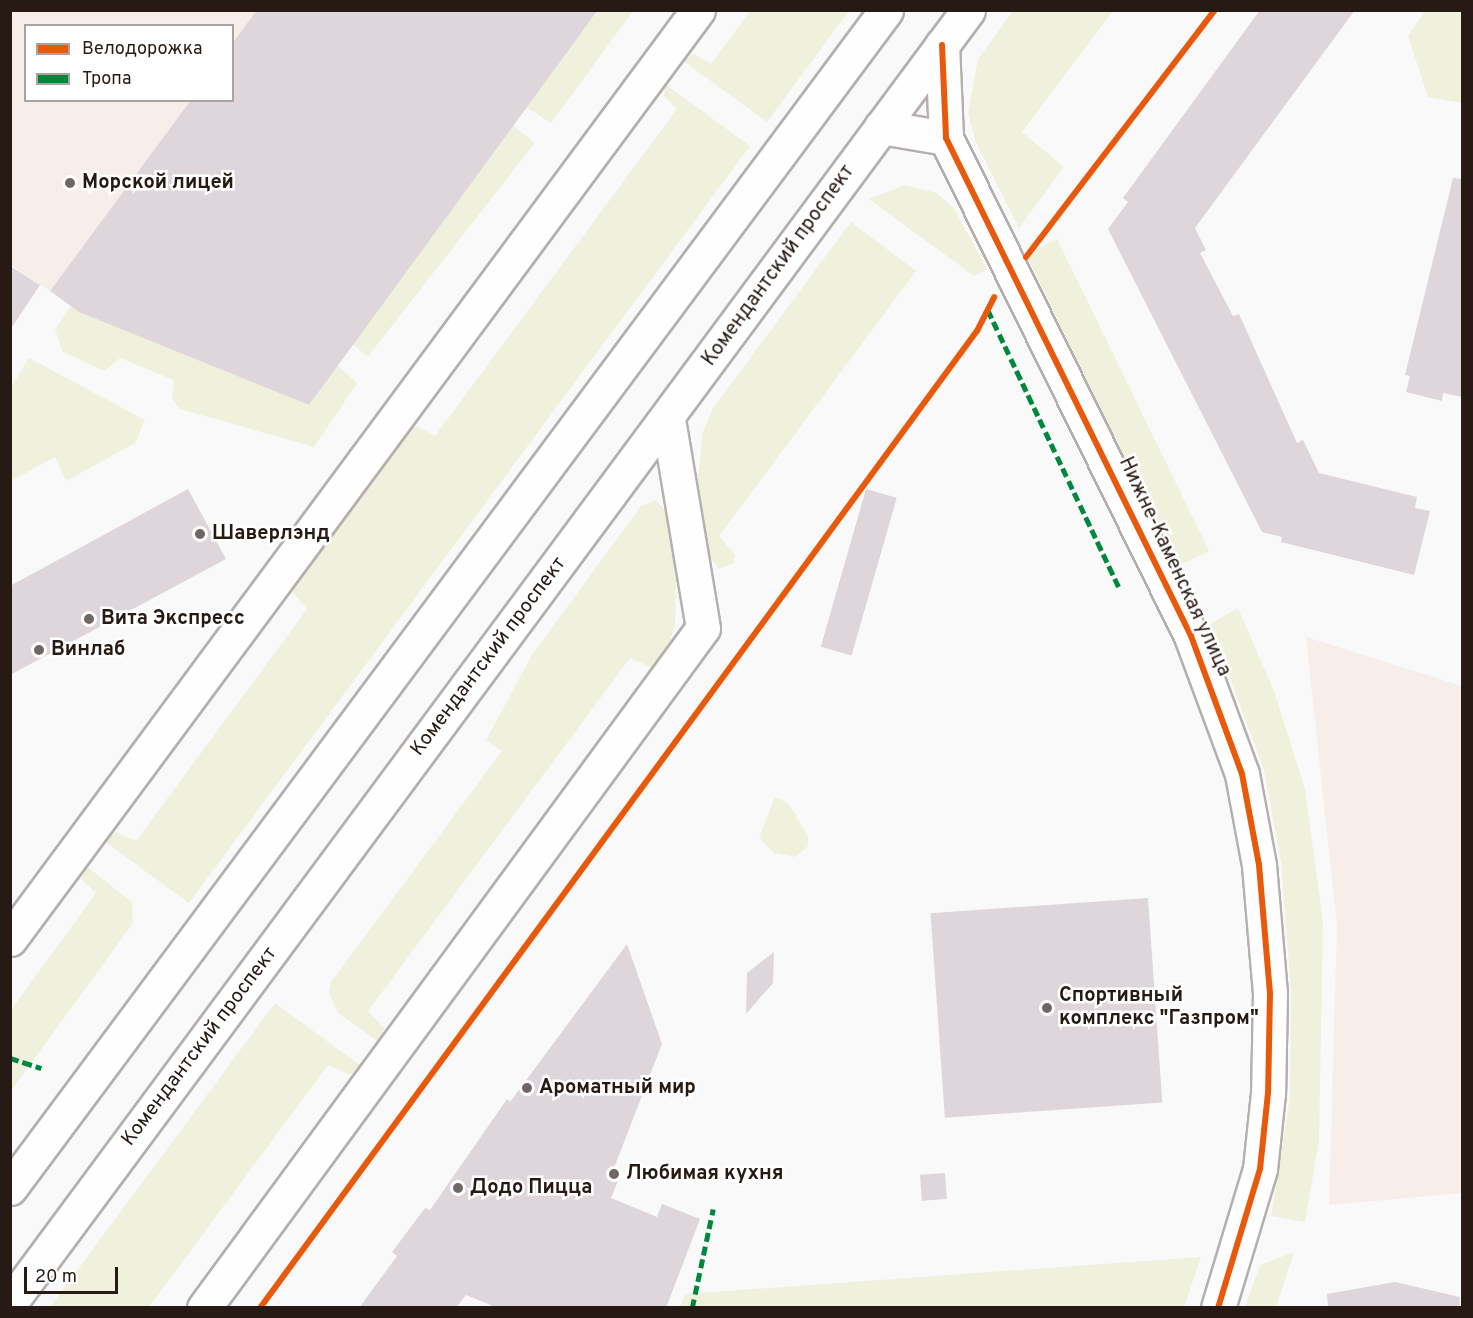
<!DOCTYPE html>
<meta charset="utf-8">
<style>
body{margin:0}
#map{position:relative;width:1473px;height:1318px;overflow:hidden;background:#f9f9f9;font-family:Overpass,sans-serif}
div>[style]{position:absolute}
.built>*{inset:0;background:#f7ede9}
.green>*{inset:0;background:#eff1dd;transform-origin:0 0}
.building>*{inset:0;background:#dfd6db;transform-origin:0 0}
.roads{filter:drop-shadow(2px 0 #b5afad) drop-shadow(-2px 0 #b5afad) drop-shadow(0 2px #b5afad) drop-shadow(0 -2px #b5afad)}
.street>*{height:33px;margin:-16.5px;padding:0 16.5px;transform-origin:16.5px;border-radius:16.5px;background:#fefefe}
.secondary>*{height:33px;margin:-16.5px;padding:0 16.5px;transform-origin:16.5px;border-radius:16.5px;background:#fefefe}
.quiet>*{height:4.5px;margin-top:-2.25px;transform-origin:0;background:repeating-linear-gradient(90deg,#00873e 0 9px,transparent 0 13.5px)}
.cycleway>*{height:6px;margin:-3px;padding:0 3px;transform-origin:3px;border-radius:3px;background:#e8590c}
.dots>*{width:16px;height:16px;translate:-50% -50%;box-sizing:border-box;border:3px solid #fff;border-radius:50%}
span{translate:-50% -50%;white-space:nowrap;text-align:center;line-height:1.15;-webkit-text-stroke:5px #fff;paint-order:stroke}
.poi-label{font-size:20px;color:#271914;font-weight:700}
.left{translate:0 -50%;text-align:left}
.street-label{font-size:20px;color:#271914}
.frame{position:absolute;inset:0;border:12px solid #271914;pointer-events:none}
.legend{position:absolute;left:24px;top:24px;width:210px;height:78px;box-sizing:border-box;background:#fff;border:2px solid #a9a3a1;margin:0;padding:8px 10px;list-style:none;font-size:18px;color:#271914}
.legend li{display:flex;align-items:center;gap:12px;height:30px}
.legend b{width:30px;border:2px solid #a9a3a1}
.scale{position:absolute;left:24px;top:1267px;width:94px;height:27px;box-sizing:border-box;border:3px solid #271914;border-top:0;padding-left:8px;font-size:18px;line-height:21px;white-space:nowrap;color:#271914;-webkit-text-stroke:4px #fff;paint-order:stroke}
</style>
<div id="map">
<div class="built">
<div style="clip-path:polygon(10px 11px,257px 11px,233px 44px,232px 26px,26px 26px,26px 100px,191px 101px,50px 291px,11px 265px)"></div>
<div style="clip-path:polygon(1306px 637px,1462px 686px,1462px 1193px,1329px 1205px,1337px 926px)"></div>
</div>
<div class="green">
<div style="clip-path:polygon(1426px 10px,1462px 11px,1462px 103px,1428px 97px,1408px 36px)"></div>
<div style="clip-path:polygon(598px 11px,633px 11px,551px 123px,526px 107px)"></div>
<div style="clip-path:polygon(750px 11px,849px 11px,767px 122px,682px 60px,694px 54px,711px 64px)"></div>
<div style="clip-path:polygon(1013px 11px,1113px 11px,1022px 132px,1064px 167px,1019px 228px,976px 143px,968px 113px,978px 59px)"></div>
<div style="clip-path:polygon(665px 84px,750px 146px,189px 903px,104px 841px,116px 832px,136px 841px,307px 609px,293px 592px,294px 582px,406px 432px,417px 426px,435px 436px,677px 109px,664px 96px)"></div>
<div style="left:512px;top:125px;width:29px;height:271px;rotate:38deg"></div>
<div style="clip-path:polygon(905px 185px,937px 193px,953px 207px,987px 269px,974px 276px,869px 199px)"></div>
<div style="clip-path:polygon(851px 222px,916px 271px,719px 536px,735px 555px,734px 563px,719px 569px,707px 554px,697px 485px,703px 432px,713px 408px)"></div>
<div style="left:1057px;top:239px;width:347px;height:35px;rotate:64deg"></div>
<div style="clip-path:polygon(71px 306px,309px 405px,337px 365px,357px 383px,314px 447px,180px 409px,172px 399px,174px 380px,120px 358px,104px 371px,62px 351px,55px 329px)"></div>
<div style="clip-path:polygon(29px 358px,145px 420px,135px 443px,66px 481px,55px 457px,11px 481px,11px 387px)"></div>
<div style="clip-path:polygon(656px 500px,667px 512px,676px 579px,675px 626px,668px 646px,651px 667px,630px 658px,368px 1011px,384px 1028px,379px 1042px,338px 1013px,329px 993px,331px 982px,502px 751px,486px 740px,532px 655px,641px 506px)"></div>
<div style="clip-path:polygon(1238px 608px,1274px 691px,1305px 789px,1323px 922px,1319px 1140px,1305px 1222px,1271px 1216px,1290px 1097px,1291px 991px,1281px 862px,1264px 770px,1210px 624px)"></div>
<div style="clip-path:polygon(775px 797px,789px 804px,808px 836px,808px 846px,795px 857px,774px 853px,759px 838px)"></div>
<div style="clip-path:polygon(86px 866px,132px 902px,133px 923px,11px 1091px,11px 1010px,96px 893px,81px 879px)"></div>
<div style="clip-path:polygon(275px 1003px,361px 1066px,350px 1075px,328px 1065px,149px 1307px,50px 1307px)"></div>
<div style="clip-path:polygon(1294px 1252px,1276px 1307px,1245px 1307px,1260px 1265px)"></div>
<div style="clip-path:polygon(1201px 1257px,1184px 1307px,680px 1307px,685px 1294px)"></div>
</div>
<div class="building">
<div style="clip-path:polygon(257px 10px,598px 10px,309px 405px,79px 312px,50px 291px,191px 100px,232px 100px,232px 44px)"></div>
<div style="clip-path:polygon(1260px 10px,1355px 10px,1195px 228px,1206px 250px,1200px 253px,1233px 316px,1239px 314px,1297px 443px,1303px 440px,1319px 473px,1417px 497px,1415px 508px,1430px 511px,1414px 575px,1281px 542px,1282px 537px,1262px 532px,1108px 229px,1128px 202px,1123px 198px)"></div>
<div style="clip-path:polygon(1453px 178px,1462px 179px,1462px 397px,1443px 393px,1442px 401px,1406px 392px,1410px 376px,1405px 375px)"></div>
<div style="clip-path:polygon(10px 266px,40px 285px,10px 330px)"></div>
<div style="clip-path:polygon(188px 489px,226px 559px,10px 675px,10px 586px)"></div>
<div style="left:866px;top:489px;width:32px;height:164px;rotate:16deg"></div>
<div style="left:1148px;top:898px;width:205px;height:218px;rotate:86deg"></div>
<div style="clip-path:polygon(627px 944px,662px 1044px,614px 1168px,622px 1171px,611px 1198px,657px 1217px,662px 1204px,700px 1219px,666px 1308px,498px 1308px,466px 1295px,456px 1308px,359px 1308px,397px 1256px,392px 1252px,425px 1208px,430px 1210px,507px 1099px,510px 1102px)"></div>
<div style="clip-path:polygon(774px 952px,773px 983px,746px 1014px,747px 973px)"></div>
<div style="left:945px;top:1173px;width:26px;height:25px;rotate:86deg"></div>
<div style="clip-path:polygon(1395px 1282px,1460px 1297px,1459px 1308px,1328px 1308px,1327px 1294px)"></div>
</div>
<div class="roads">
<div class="street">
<div style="left:942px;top:45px;width:93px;rotate:87.5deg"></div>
<div style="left:946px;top:138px;width:555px;rotate:63.8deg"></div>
<div style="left:1191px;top:636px;width:147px;rotate:69.7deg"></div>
<div style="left:1242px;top:774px;width:93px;rotate:79.4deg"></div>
<div style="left:1259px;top:865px;width:128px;rotate:85.1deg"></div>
<div style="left:1270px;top:993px;width:100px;rotate:91.1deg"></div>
<div style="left:1268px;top:1093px;width:76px;rotate:96deg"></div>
<div style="left:1260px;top:1169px;width:145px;rotate:106.8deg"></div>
<div style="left:881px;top:127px;width:66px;rotate:9.6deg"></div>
<div style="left:10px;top:939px;width:1156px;rotate:-53.48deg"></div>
<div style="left:204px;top:1308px;width:843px;rotate:-53.73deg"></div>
<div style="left:703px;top:628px;width:213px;rotate:-99.5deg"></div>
</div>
<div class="secondary">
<div style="left:10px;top:1188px;width:1468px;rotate:-53.36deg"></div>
<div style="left:10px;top:1303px;width:1609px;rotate:-53.46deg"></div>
</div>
</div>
<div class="quiet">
<div style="left:988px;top:310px;width:309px;rotate:64.7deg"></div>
<div style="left:10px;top:1058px;width:33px;rotate:18deg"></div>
<div style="left:692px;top:1308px;width:101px;rotate:-78deg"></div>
</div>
<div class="cycleway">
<div style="left:942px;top:45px;width:93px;rotate:87.5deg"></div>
<div style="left:946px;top:138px;width:555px;rotate:63.8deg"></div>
<div style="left:1191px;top:636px;width:147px;rotate:69.7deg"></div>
<div style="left:1242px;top:774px;width:93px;rotate:79.4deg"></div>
<div style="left:1259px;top:865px;width:128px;rotate:85.1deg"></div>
<div style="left:1270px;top:993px;width:100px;rotate:91.1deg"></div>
<div style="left:1268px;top:1093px;width:76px;rotate:96deg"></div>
<div style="left:1260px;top:1169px;width:145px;rotate:106.8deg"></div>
<div style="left:1026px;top:257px;width:311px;rotate:-52.6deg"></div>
<div style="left:260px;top:1308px;width:1212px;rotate:-53.73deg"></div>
<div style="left:977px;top:331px;width:38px;rotate:-63deg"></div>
</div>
<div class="dots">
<div style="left:70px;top:183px;background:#706764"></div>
<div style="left:200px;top:534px;background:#706764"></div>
<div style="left:89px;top:619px;background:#706764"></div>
<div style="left:39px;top:650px;background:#706764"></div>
<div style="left:1047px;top:1008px;background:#706764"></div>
<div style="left:527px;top:1088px;background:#706764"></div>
<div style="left:614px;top:1174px;background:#706764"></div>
<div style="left:458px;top:1188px;background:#706764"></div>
</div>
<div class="poi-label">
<span class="left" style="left:82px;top:183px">Морской лицей</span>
<span class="left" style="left:212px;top:534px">Шаверлэнд</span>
<span class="left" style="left:101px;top:619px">Вита Экспресс</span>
<span class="left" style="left:51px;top:650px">Винлаб</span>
<span class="left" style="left:1059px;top:1008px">Спортивный<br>комплекс "Газпром"</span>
<span class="left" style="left:539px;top:1088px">Ароматный мир</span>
<span class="left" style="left:626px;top:1174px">Любимая кухня</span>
<span class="left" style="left:470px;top:1188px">Додо Пицца</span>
</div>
<div class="street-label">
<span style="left:779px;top:266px;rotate:-54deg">Комендантский проспект</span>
<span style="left:1174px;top:567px;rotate:65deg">Нижне-Каменская улица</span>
<span style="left:489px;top:657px;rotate:-53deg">Комендантский проспект</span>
<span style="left:200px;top:1047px;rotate:-53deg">Комендантский проспект</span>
</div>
<div class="frame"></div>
<ul class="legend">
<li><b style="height:8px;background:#e8590c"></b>Велодорожка</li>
<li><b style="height:8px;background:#00873e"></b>Тропа</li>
</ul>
<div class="scale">20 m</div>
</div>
